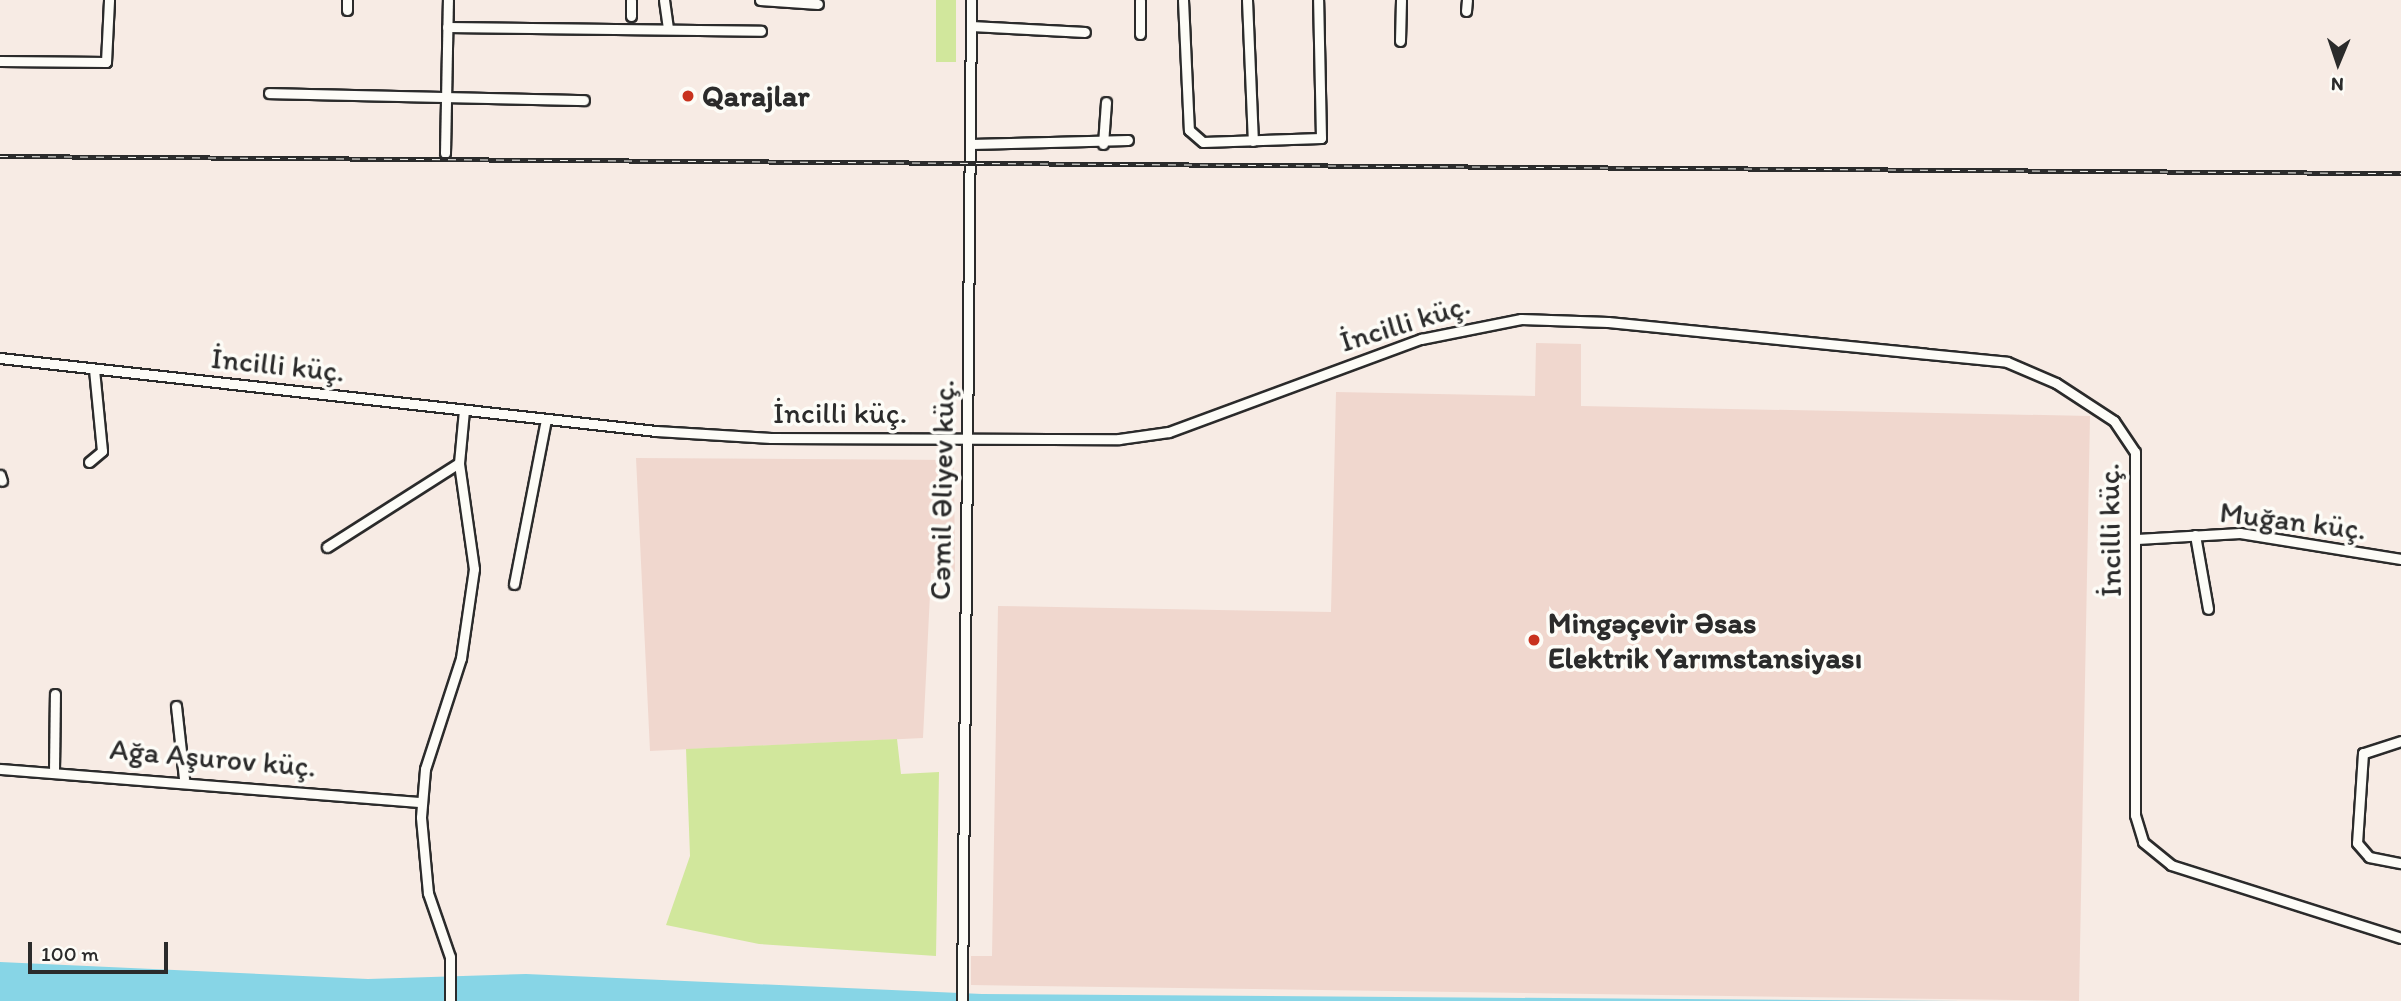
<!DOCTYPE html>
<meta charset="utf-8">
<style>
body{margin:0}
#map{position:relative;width:2401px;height:1001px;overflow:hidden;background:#f7ebe4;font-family:Itim,sans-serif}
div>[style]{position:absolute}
.built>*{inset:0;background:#f0d7ce}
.green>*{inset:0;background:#d1e79c;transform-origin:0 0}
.water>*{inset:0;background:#87d5e6}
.roads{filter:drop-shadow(2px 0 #2b2b2b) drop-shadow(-2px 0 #2b2b2b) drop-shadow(0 2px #2b2b2b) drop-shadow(0 -2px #2b2b2b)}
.minor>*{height:9px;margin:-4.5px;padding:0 4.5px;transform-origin:4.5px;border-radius:4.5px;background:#fdfcf7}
.rail>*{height:5px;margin-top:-2.5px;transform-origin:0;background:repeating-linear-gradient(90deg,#fdfcf7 0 8px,#2b2b2b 0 16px);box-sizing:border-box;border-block:2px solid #2b2b2b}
.dots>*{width:19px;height:19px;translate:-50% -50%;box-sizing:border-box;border:4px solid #fdfcf7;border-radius:50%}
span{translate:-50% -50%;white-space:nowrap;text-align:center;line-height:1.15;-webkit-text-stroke:7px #fdfcf7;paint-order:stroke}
.poi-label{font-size:30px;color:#2b2b2b;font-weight:700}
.left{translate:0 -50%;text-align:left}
.street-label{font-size:30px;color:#2b2b2b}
.north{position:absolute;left:2303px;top:28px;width:70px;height:70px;-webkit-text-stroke:5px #fdfcf7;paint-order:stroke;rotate:182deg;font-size:19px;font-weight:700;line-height:28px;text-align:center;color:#2b2b2b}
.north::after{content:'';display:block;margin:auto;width:24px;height:32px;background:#2b2b2b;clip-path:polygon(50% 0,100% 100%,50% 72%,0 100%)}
.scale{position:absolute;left:28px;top:942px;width:140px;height:32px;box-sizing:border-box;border:4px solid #2b2b2b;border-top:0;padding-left:9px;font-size:21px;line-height:24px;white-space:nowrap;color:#2b2b2b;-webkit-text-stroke:5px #fdfcf7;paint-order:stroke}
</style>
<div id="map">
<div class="built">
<div style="clip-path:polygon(1536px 343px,1581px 344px,1581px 406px,2090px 416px,2079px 1001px,971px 985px,971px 956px,992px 956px,998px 606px,1331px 612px,1336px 392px,1535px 396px)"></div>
<div style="clip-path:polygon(636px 458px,954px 460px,955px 572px,931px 573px,923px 738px,650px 751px)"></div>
</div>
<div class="green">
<div style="left:936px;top:0;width:20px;height:62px"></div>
<div style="clip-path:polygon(897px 739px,901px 774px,939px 772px,936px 956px,759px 944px,666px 925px,690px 856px,686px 749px)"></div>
</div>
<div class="water">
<div style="clip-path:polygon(0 962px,368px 979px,526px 974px,982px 994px,1962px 1001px,0 1001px)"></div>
</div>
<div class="roads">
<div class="minor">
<div style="left:631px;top:0;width:16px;rotate:90deg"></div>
<div style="left:664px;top:0;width:29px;rotate:82deg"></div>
<div style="left:760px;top:0;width:58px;rotate:3.9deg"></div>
<div style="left:1140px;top:0;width:34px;rotate:90deg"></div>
<div style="left:1183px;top:0;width:130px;rotate:87.4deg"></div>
<div style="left:1189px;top:130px;width:18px;rotate:41deg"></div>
<div style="left:1203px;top:142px;width:118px;rotate:-1.9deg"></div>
<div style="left:1321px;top:138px;width:138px;rotate:-91.2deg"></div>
<div style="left:1247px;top:0;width:141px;rotate:87.6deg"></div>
<div style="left:347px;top:10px;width:10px;rotate:-90deg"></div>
<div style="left:1466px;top:11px;width:11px;rotate:-85deg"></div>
<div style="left:971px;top:26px;width:114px;rotate:3deg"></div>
<div style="left:447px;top:27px;width:314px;rotate:0.7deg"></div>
<div style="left:1400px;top:41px;width:41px;rotate:-88.6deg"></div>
<div style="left:0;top:61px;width:106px;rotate:0.5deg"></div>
<div style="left:106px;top:62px;width:62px;rotate:-87.2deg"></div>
<div style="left:269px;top:93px;width:315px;rotate:1.3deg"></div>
<div style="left:971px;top:144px;width:157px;rotate:-1.5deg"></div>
<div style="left:1103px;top:144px;width:42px;rotate:-85.9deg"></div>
<div style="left:445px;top:153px;width:153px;rotate:-88.9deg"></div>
<div style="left:0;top:358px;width:660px;rotate:6.35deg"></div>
<div style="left:656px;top:431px;width:115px;rotate:3.5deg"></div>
<div style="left:771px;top:438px;width:348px;rotate:0.2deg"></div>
<div style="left:1119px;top:439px;width:50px;rotate:-8deg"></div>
<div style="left:1169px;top:432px;width:269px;rotate:-20.3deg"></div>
<div style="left:1421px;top:339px;width:102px;rotate:-11.3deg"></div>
<div style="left:1521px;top:319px;width:87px;rotate:2deg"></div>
<div style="left:1608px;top:322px;width:401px;rotate:5.7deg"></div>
<div style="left:2007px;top:362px;width:53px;rotate:23.2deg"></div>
<div style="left:2056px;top:383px;width:69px;rotate:33.2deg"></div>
<div style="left:2114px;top:421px;width:37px;rotate:56deg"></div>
<div style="left:2135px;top:452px;width:363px;rotate:90deg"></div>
<div style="left:2135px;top:815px;width:28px;rotate:73deg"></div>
<div style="left:2143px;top:842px;width:36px;rotate:39deg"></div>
<div style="left:2171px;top:865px;width:241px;rotate:17.6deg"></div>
<div style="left:89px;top:462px;width:17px;rotate:-40deg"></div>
<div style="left:102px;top:451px;width:82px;rotate:-95.6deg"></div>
<div style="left:0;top:475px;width:6px;rotate:72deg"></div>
<div style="left:2195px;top:535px;width:75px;rotate:80deg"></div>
<div style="left:2137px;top:539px;width:103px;rotate:-3.3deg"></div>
<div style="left:2240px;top:533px;width:163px;rotate:9.2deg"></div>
<div style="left:327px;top:547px;width:156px;rotate:-32.5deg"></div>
<div style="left:514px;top:584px;width:167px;rotate:-79deg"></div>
<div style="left:176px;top:706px;width:73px;rotate:83.7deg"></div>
<div style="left:2401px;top:741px;width:40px;rotate:162deg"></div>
<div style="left:2363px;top:753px;width:90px;rotate:93.8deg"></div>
<div style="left:2357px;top:843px;width:18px;rotate:49deg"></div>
<div style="left:2369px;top:857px;width:33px;rotate:11deg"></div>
<div style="left:0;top:769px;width:422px;rotate:4.5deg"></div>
<div style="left:54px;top:771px;width:77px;rotate:-89.3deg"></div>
<div style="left:450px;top:1001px;width:44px;rotate:-90deg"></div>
<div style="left:450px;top:957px;width:68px;rotate:-109deg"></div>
<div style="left:428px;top:893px;width:76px;rotate:-95.3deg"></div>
<div style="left:421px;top:817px;width:48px;rotate:-85.2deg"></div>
<div style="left:425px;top:769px;width:117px;rotate:-72deg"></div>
<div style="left:461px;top:658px;width:90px;rotate:-81.7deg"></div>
<div style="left:474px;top:569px;width:107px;rotate:-98.1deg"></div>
<div style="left:459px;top:463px;width:53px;rotate:-84.6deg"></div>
<div style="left:962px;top:1001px;width:1001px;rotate:-89.48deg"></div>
</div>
</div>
<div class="rail">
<div style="left:0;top:156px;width:2401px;rotate:0.41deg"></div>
</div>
<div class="dots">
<div style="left:688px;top:96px;background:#c8321e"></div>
<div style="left:1534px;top:640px;background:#c8321e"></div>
</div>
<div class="poi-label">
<span class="left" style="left:702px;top:96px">Qarajlar</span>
<span class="left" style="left:1548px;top:640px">Mingəçevir Əsas<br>Elektrik Yarımstansiyası</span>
</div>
<div class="street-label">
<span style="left:1405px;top:323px;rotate:-17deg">İncilli küç.</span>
<span style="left:278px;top:365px;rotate:6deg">İncilli küç.</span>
<span style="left:840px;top:413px">İncilli küç.</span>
<span style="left:942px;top:490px;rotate:-89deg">Cəmil Əliyev küç.</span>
<span style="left:2293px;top:521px;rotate:7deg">Muğan küç.</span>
<span style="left:2110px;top:530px;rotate:-91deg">İncilli küç.</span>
<span style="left:213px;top:758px;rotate:5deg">Ağa Aşurov küç.</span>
</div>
<div class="north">N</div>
<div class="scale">100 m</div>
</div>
